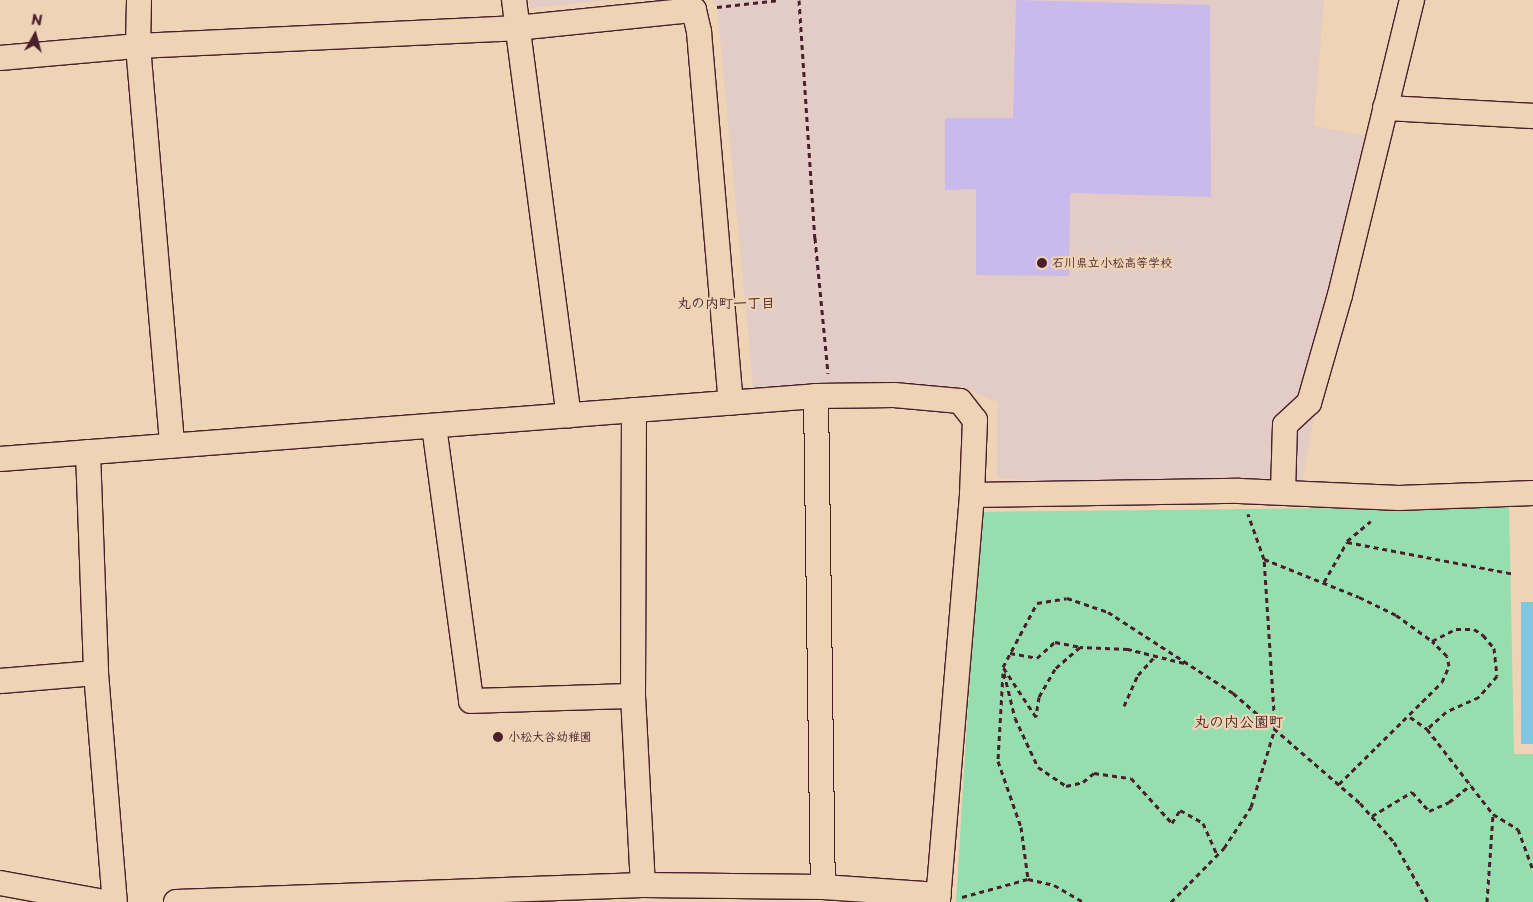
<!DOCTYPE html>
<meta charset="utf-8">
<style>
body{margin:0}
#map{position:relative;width:1533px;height:902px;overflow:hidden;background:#eed3b5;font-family:"Playpen Sans","Klee One",sans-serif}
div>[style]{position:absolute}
.built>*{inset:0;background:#e3ccc5}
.green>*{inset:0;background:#96dead}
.water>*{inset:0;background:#80c7e1;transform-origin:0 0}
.building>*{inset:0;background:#cabaeb}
.path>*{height:3px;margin-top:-1.5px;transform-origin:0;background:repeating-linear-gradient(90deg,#4a1f2b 0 5px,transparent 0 9px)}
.roads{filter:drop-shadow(1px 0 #4a1f2b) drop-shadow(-1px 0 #4a1f2b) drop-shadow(0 1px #4a1f2b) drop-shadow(0 -1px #4a1f2b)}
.minor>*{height:24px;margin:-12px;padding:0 12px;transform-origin:12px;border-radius:12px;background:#eed3b5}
.dots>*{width:14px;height:14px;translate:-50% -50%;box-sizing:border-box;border:2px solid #eed3b5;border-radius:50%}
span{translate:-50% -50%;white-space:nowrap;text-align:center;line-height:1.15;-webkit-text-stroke:4.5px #eed3b5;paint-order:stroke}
.poi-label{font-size:12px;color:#4a1f2b;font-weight:700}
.left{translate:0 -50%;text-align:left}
.neighbourhood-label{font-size:14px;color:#4a1f2b;font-weight:700}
.quarter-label{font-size:15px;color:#4a1f2b;font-weight:700}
.north{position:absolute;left:10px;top:10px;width:50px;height:50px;-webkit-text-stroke:4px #eed3b5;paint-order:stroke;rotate:7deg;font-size:14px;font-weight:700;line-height:20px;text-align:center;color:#4a1f2b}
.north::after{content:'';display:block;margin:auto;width:18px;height:22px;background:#4a1f2b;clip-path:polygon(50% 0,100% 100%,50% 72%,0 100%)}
</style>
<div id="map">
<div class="built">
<div style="clip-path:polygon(530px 0,612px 0,530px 8px)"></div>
<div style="clip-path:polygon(712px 0,1324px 0,1314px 126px,1366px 136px,1299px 498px,997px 478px,997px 402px,966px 389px,755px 407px,717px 7px)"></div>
</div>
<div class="green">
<div style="clip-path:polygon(1509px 506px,1514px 754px,1533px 754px,1533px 902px,956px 902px,980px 512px)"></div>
</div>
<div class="water">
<div style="left:1521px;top:602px;width:12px;height:142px"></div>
</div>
<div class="building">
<div style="clip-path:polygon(1016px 0,1210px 5px,1211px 197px,1070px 193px,1069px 276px,976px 275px,976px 189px,945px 190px,945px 118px,1013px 118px)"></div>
</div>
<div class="path">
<div style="left:799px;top:0;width:239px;rotate:86.2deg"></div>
<div style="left:815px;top:238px;width:136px;rotate:84.5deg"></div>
<div style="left:717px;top:7px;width:63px;rotate:-6.3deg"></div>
<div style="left:1347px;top:541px;width:31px;rotate:-40deg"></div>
<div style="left:1264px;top:559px;width:102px;rotate:21.8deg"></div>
<div style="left:1359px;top:597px;width:41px;rotate:25.9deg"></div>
<div style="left:1396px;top:615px;width:44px;rotate:35.8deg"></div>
<div style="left:1432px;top:641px;width:27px;rotate:-27deg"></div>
<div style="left:1456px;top:629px;width:18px"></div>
<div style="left:1474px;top:629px;width:11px;rotate:34deg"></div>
<div style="left:1483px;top:635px;width:17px;rotate:50deg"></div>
<div style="left:1494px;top:648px;width:28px;rotate:84deg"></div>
<div style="left:1497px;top:676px;width:28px;rotate:131deg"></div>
<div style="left:1479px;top:697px;width:36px;rotate:156deg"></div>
<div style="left:1446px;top:712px;width:25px;rotate:138deg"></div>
<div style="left:1427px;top:729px;width:108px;rotate:52.2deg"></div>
<div style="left:1493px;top:814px;width:29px;rotate:31deg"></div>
<div style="left:1518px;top:829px;width:44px;rotate:69.9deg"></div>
<div style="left:1324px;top:582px;width:46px;rotate:-60.1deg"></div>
<div style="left:1347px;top:542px;width:170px;rotate:10.8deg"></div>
<div style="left:1010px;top:653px;width:27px;rotate:10deg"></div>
<div style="left:1037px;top:658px;width:24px;rotate:-42deg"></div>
<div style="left:1055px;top:642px;width:25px;rotate:11deg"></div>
<div style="left:1184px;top:663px;width:58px;rotate:-166deg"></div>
<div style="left:1128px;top:649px;width:48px;rotate:-177.6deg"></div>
<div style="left:1080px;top:647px;width:33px;rotate:139deg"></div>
<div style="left:1055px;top:669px;width:32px;rotate:120deg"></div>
<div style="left:1039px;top:697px;width:20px;rotate:99deg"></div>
<div style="left:1036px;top:717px;width:60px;rotate:-123.4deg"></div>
<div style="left:1003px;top:667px;width:72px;rotate:-62deg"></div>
<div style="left:1037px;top:603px;width:30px;rotate:-9deg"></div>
<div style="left:1067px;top:598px;width:43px;rotate:18.9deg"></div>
<div style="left:1108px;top:612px;width:149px;rotate:32.9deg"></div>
<div style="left:1233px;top:693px;width:168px;rotate:40.9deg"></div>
<div style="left:1360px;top:803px;width:52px;rotate:48.9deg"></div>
<div style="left:1394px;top:842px;width:69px;rotate:60.5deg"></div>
<div style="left:1003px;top:673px;width:88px;rotate:93.3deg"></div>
<div style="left:998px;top:761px;width:70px;rotate:70.8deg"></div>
<div style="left:1021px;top:827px;width:52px;rotate:82.3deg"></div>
<div style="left:1004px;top:673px;width:46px;rotate:76.3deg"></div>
<div style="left:1015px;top:718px;width:54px;rotate:64.9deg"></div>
<div style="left:1038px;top:767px;width:34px;rotate:34deg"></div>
<div style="left:1066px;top:786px;width:17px;rotate:-13deg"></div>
<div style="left:1083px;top:782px;width:14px;rotate:-39deg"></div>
<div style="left:1094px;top:773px;width:37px;rotate:8deg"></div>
<div style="left:1131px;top:778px;width:61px;rotate:47.7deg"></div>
<div style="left:1172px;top:823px;width:15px;rotate:-58deg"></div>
<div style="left:1180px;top:810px;width:26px;rotate:29deg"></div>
<div style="left:1203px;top:823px;width:34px;rotate:66deg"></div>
<div style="left:1124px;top:706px;width:34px;rotate:-66deg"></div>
<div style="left:1138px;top:675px;width:25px;rotate:-48deg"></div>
<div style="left:1410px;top:717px;width:21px;rotate:35deg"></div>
<div style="left:1339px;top:784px;width:145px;rotate:-44.7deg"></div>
<div style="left:1442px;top:682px;width:17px;rotate:-66deg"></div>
<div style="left:1449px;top:666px;width:10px;rotate:-101deg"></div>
<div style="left:1447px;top:656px;width:21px;rotate:-135deg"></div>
<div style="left:1372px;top:816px;width:47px;rotate:-31deg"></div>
<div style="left:1412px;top:792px;width:25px;rotate:48deg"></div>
<div style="left:1429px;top:811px;width:22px;rotate:-24deg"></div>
<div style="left:1449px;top:802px;width:28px;rotate:-38deg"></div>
<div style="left:962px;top:897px;width:68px;rotate:-15.3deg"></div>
<div style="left:1028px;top:879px;width:27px;rotate:13deg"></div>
<div style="left:1054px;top:885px;width:34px;rotate:30deg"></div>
<div style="left:1171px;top:902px;width:76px;rotate:-45.5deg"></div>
<div style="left:1224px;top:848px;width:49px;rotate:-56.6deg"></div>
<div style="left:1251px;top:807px;width:83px;rotate:-73.1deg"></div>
<div style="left:1275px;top:728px;width:169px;rotate:-93.7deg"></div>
<div style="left:1264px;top:559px;width:48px;rotate:-109.6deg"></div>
<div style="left:1487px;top:902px;width:88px;rotate:-86.1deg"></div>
</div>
<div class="roads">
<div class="minor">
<div style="left:139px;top:0;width:46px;rotate:91.2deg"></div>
<div style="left:138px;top:46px;width:401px;rotate:85.1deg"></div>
<div style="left:514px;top:0;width:419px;rotate:82.5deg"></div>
<div style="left:0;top:58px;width:139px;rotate:-5deg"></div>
<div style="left:138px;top:46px;width:378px;rotate:-2.7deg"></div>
<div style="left:516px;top:28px;width:179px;rotate:-5.8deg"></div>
<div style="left:694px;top:10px;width:23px;rotate:77deg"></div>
<div style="left:699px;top:32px;width:372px;rotate:85.1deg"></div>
<div style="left:1385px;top:108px;width:148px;rotate:3.1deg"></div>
<div style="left:816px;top:396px;width:491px;rotate:89.2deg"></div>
<div style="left:634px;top:410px;width:286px;rotate:90.2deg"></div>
<div style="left:633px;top:696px;width:189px;rotate:87deg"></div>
<div style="left:434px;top:426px;width:277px;rotate:82.3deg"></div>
<div style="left:471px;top:701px;width:162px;rotate:-1.8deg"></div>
<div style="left:88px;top:452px;width:221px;rotate:87.9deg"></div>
<div style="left:96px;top:673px;width:230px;rotate:85.3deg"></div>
<div style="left:0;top:459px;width:818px;rotate:-4.41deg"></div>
<div style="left:816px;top:396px;width:78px;rotate:-0.7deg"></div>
<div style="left:894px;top:395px;width:66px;rotate:5.2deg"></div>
<div style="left:960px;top:401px;width:24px;rotate:52deg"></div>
<div style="left:975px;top:420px;width:75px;rotate:92.3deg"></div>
<div style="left:972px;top:495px;width:408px;rotate:94.8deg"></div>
<div style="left:1283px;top:492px;width:67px;rotate:-88.3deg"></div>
<div style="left:1285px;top:425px;width:33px;rotate:-43deg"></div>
<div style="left:1309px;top:403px;width:112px;rotate:-74deg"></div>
<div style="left:1340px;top:295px;width:304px;rotate:-76.3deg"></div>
<div style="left:972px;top:495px;width:267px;rotate:-0.9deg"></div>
<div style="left:1239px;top:491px;width:160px;rotate:2.5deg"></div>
<div style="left:1399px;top:498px;width:134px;rotate:-2.1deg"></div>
<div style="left:0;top:681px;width:96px;rotate:-4.8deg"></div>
<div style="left:0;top:883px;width:106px;rotate:10.4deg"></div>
<div style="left:176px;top:902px;width:467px;rotate:-2.1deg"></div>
<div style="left:643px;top:885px;width:180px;rotate:0.6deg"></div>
<div style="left:823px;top:887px;width:116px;rotate:3.9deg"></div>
</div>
</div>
<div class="dots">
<div style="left:1042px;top:263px;background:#4a1f2b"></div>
<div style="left:498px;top:737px;background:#4a1f2b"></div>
</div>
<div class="poi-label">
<span class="left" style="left:1052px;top:263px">石川県立小松高等学校</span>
<span class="left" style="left:508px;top:737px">小松大谷幼稚園</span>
</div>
<div class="neighbourhood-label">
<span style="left:726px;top:303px">丸の内町一丁目</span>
</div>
<div class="quarter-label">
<span style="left:1239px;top:721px">丸の内公園町</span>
</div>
<div class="north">N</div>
</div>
